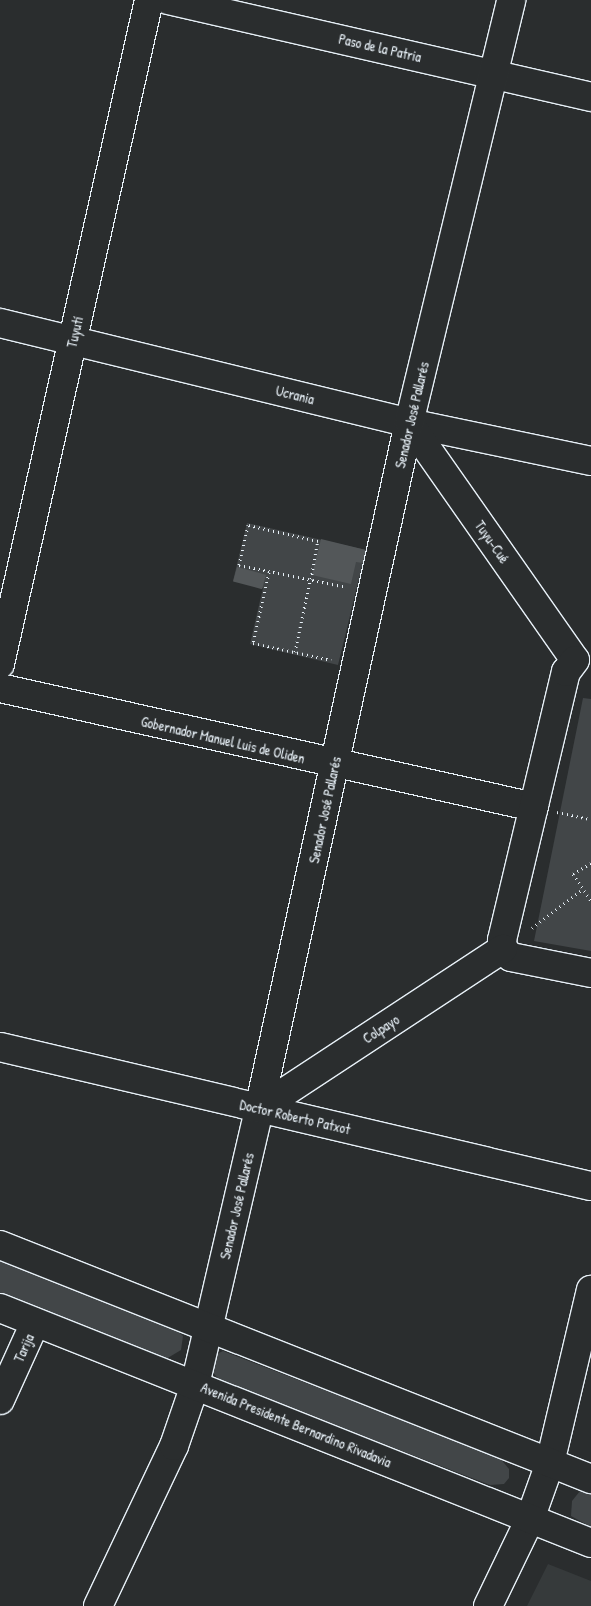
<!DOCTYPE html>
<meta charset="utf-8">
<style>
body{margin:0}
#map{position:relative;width:591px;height:1606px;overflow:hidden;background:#2a2d2e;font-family:"Patrick Hand",sans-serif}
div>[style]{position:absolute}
.built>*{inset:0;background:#363a3b}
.green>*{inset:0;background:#424648}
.building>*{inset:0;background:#535759;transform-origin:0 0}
.path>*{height:3px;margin-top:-1.5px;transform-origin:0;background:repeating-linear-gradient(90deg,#e8f1f8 0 1px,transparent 0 5px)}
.roads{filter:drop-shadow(1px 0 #e8f1f8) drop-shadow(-1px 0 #e8f1f8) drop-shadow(0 1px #e8f1f8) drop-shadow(0 -1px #e8f1f8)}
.minor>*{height:28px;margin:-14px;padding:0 14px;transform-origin:14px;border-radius:14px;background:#2a2d2e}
.major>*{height:28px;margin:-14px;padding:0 14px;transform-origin:14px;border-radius:14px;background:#2a2d2e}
span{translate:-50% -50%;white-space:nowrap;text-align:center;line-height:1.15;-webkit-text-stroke:4px #2a2d2e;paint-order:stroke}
.street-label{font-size:14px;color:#e8f1f8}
</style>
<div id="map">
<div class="built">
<div style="clip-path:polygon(548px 1564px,591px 1581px,591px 1606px,527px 1606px)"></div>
</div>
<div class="green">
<div style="clip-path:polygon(247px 523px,366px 550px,338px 665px,250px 644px,263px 588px,233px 581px)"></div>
<div style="clip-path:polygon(583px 698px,591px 699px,591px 951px,534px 941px)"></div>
<div style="clip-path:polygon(0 1261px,174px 1328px,183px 1336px,181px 1350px,166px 1359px,0 1293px)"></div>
<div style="clip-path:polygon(223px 1351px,499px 1457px,509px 1469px,509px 1478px,504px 1484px,490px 1485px,220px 1381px,211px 1370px,217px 1354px)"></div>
<div style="clip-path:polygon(580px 1491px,591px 1493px,591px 1527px,571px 1516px,572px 1501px)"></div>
</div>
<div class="building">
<div style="clip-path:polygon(321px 539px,366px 550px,363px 563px,356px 562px,351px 584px,312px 575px)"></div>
<div style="left:237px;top:567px;width:30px;height:15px;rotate:15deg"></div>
</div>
<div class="path">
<div style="left:269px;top:572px;width:73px;rotate:102.7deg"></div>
<div style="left:253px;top:643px;width:80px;rotate:12.3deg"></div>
<div style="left:311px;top:579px;width:39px;rotate:-80deg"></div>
<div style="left:318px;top:541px;width:72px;rotate:-167.1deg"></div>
<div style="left:248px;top:525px;width:41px;rotate:102.7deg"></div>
<div style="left:239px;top:565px;width:110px;rotate:11.5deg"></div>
<div style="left:295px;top:652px;width:73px;rotate:-78.1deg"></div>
<div style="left:557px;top:812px;width:35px;rotate:12deg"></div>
<div style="left:591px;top:863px;width:21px;rotate:149deg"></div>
<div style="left:573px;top:874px;width:32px;rotate:56deg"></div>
<div style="left:532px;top:928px;width:64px;rotate:-37.4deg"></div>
</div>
<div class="roads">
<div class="minor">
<div style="left:168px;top:0;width:434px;rotate:12.9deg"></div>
<div style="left:0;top:323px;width:421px;rotate:13.7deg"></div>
<div style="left:409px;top:423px;width:186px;rotate:11.8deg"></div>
<div style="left:409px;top:423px;width:289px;rotate:55deg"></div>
<div style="left:0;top:664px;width:681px;rotate:-77.35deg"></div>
<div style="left:0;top:688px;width:547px;rotate:12.56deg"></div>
<div style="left:503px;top:949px;width:9px;rotate:-96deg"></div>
<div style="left:502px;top:940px;width:276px;rotate:-76.6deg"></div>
<div style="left:566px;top:672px;width:15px;rotate:-53deg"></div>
<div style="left:503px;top:949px;width:11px;rotate:45deg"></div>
<div style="left:511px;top:957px;width:82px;rotate:11.3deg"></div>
<div style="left:0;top:1047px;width:607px;rotate:13.24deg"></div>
<div style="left:259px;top:1109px;width:292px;rotate:-33.3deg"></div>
<div style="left:0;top:1400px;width:85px;rotate:-65.6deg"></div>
<div style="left:98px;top:1606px;width:177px;rotate:-64.6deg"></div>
<div style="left:174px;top:1446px;width:65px;rotate:-71deg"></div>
<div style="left:195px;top:1385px;width:283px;rotate:-76.9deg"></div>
<div style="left:259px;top:1109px;width:702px;rotate:-77.67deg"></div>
<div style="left:409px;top:423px;width:435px;rotate:-76.4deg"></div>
<div style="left:488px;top:1606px;width:97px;rotate:-64.2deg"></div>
<div style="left:530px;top:1519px;width:59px;rotate:-70.3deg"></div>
<div style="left:550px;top:1463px;width:178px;rotate:-76.7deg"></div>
</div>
<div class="major">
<div style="left:0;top:1245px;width:636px;rotate:21.6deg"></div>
<div style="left:0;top:1308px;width:636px;rotate:21.68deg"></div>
</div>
</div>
<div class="street-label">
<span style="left:380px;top:48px;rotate:13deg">Paso de la Patria</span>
<span style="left:75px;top:332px;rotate:-77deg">Tuyutí</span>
<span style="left:295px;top:395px;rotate:14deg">Ucrania</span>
<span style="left:412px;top:415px;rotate:-77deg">Senador José Pallarés</span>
<span style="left:492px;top:542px;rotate:55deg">Tuyu-Cué</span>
<span style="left:223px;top:740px;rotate:13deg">Gobernador Manuel Luis de Oliden</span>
<span style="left:325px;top:810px;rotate:-78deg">Senador José Pallarés</span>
<span style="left:381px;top:1029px;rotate:-33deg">Colpayo</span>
<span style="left:295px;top:1117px;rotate:13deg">Doctor Roberto Patxot</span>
<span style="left:237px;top:1206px;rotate:-77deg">Senador José Pallarés</span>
<span style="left:24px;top:1348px;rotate:-66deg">Tarija</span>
<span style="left:296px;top:1425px;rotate:22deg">Avenida Presidente Bernardino Rivadavia</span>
</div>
</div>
